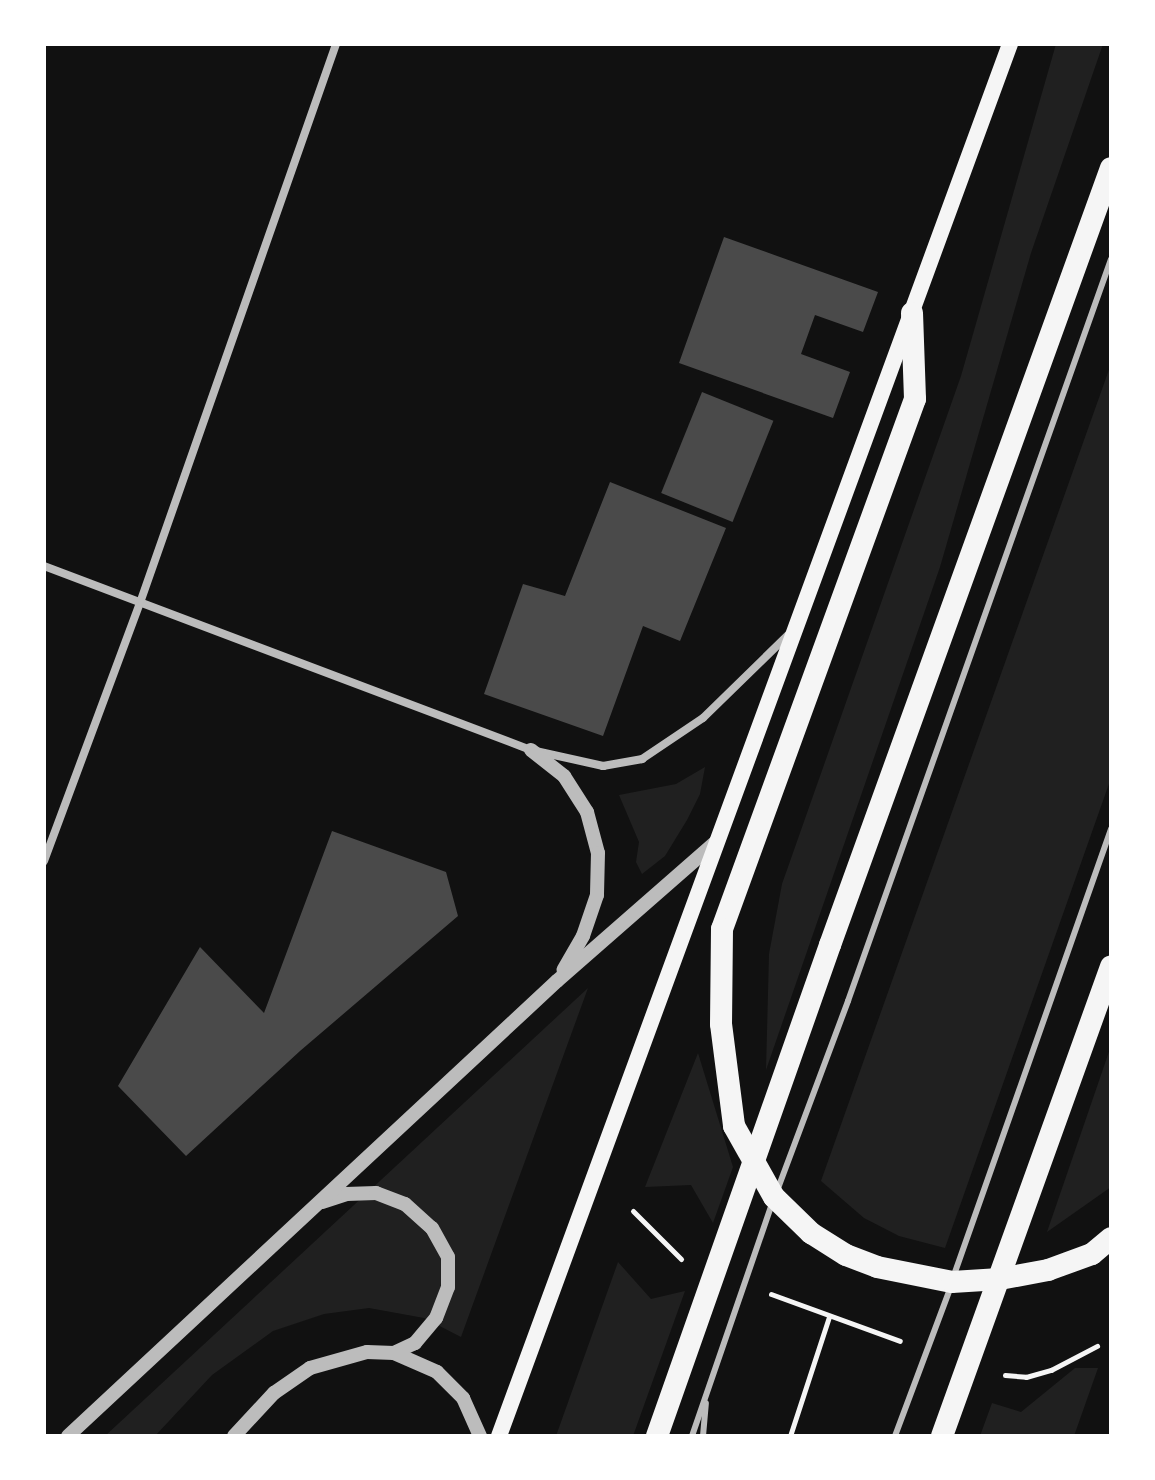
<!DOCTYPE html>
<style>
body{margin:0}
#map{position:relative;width:1155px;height:1480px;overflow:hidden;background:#111;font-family:"Fira Sans Condensed",sans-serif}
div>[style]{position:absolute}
.green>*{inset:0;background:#202020}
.building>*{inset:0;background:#4a4a4a;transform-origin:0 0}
.path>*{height:5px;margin:-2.5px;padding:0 2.5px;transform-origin:2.5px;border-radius:2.5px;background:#f5f5f5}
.service>*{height:6px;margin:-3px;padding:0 3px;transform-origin:3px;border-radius:3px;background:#bcbcbc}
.minor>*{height:8px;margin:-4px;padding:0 4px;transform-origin:4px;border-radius:4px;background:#bcbcbc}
.tertiary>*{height:14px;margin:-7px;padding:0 7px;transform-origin:7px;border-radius:7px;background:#bcbcbc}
.secondary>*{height:16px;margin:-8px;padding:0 8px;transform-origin:8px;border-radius:8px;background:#f5f5f5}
.trunk>*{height:22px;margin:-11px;padding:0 11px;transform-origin:11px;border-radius:11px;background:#f5f5f5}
span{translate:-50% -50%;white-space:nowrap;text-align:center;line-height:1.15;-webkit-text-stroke:8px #fff;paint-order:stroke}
.frame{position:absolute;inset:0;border:46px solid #fff;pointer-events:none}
</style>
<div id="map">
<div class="green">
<div style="clip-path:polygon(1056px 44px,1103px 44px,1031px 253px,940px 567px,766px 1070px,769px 954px,782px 884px,961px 376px)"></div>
<div style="clip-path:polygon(1111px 364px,1111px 778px,945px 1248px,899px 1236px,864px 1218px,821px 1181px)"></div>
<div style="clip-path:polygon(705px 767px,700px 794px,687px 820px,665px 856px,642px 874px,636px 862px,639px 842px,619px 795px,676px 784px)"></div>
<div style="clip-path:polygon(588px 988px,461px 1337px,424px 1318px,369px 1308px,324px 1314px,273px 1331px,212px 1375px,155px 1436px,105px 1436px)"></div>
<div style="clip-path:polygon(1111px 1046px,1111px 1187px,1047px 1232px)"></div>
<div style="clip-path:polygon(698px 1053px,733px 1167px,713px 1223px,691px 1185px,645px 1187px)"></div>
<div style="clip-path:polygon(618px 1262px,651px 1299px,685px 1291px,633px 1436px,556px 1436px)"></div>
<div style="clip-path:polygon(1075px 1368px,1098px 1368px,1074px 1436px,980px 1436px,992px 1403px,1021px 1412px)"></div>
</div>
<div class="building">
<div style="clip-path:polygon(724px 237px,878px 292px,863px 332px,815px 315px,801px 354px,850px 372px,833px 418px,679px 363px)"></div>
<div style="left:702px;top:392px;width:77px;height:109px;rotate:22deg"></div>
<div style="clip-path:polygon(610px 482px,726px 528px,680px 641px,643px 626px,603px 736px,484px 694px,523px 584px,565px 596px)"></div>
<div style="clip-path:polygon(332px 831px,446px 872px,458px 916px,300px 1051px,186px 1156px,118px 1086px,200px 947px,264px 1013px)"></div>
</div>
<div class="path">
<div style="left:633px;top:1211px;width:68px;rotate:45deg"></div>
<div style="left:771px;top:1294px;width:137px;rotate:20deg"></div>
<div style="left:1005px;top:1375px;width:21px;rotate:5deg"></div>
<div style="left:1026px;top:1377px;width:26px;rotate:-16deg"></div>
<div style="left:1051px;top:1370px;width:52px;rotate:-27.6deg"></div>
<div style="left:790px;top:1436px;width:125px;rotate:-71.9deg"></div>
</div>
<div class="service">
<div style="left:777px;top:1191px;width:203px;rotate:-69.5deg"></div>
<div style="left:848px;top:1001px;width:787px;rotate:-70.48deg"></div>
<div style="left:954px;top:1275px;width:473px;rotate:-70.6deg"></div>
<div style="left:692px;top:1436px;width:249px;rotate:-71deg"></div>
<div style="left:703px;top:1436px;width:33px;rotate:-85deg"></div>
<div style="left:895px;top:1436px;width:160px;rotate:-69.5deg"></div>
</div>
<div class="minor">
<div style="left:44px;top:566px;width:521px;rotate:20.7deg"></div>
<div style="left:531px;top:750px;width:74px;rotate:12.5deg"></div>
<div style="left:603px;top:766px;width:40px;rotate:-10deg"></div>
<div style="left:642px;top:759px;width:73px;rotate:-33.9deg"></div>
<div style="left:703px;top:718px;width:119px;rotate:-44.3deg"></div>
<div style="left:44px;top:861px;width:278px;rotate:-69.6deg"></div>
<div style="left:141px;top:600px;width:589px;rotate:-70.67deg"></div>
</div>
<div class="tertiary">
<div style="left:531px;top:750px;width:42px;rotate:38.2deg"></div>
<div style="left:564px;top:776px;width:43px;rotate:57.4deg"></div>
<div style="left:587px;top:812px;width:42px;rotate:75deg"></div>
<div style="left:598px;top:853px;width:42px;rotate:91.4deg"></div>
<div style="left:597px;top:895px;width:43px;rotate:108.9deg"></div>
<div style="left:583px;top:936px;width:39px;rotate:120deg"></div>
<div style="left:322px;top:1202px;width:25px;rotate:-18deg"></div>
<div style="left:346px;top:1194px;width:30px;rotate:-2deg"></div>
<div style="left:376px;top:1193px;width:31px;rotate:21deg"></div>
<div style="left:405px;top:1204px;width:36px;rotate:42deg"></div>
<div style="left:432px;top:1228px;width:33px;rotate:61deg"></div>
<div style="left:448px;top:1257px;width:30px;rotate:90deg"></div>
<div style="left:448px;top:1287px;width:33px;rotate:111deg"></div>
<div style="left:436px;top:1318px;width:33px;rotate:130deg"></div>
<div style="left:415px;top:1343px;width:23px;rotate:155deg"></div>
<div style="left:68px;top:1436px;width:668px;rotate:-42.94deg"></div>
<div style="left:557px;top:981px;width:211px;rotate:-41.2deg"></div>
<div style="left:234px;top:1436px;width:59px;rotate:-47.1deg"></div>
<div style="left:274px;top:1393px;width:44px;rotate:-34.8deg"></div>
<div style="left:310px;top:1368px;width:59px;rotate:-15.7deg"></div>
<div style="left:367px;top:1352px;width:27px;rotate:2deg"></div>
<div style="left:394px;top:1353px;width:47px;rotate:23.8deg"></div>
<div style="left:437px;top:1372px;width:37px;rotate:45deg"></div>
<div style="left:463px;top:1398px;width:42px;rotate:65.9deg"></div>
</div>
<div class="secondary">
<div style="left:499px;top:1436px;width:1483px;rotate:-69.84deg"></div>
</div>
<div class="trunk">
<div style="left:912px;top:313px;width:86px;rotate:88deg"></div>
<div style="left:915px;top:399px;width:564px;rotate:110.01deg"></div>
<div style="left:722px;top:929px;width:95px;rotate:90.6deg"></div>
<div style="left:721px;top:1024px;width:103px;rotate:82.7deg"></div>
<div style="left:734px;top:1126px;width:81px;rotate:60.6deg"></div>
<div style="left:774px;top:1197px;width:52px;rotate:44.2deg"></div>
<div style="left:811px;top:1233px;width:41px;rotate:32.2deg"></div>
<div style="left:846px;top:1255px;width:33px;rotate:21deg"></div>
<div style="left:877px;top:1267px;width:76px;rotate:11.3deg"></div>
<div style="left:952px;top:1282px;width:48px;rotate:-3.6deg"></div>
<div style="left:1000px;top:1279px;width:49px;rotate:-10.6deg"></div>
<div style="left:1048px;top:1270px;width:47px;rotate:-20deg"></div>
<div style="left:1092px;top:1254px;width:25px;rotate:-40deg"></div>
<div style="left:657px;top:1436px;width:521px;rotate:-70.59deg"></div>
<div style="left:830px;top:945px;width:826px;rotate:-70.12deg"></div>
<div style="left:942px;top:1436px;width:499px;rotate:-70.2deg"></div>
</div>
<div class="frame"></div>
</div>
